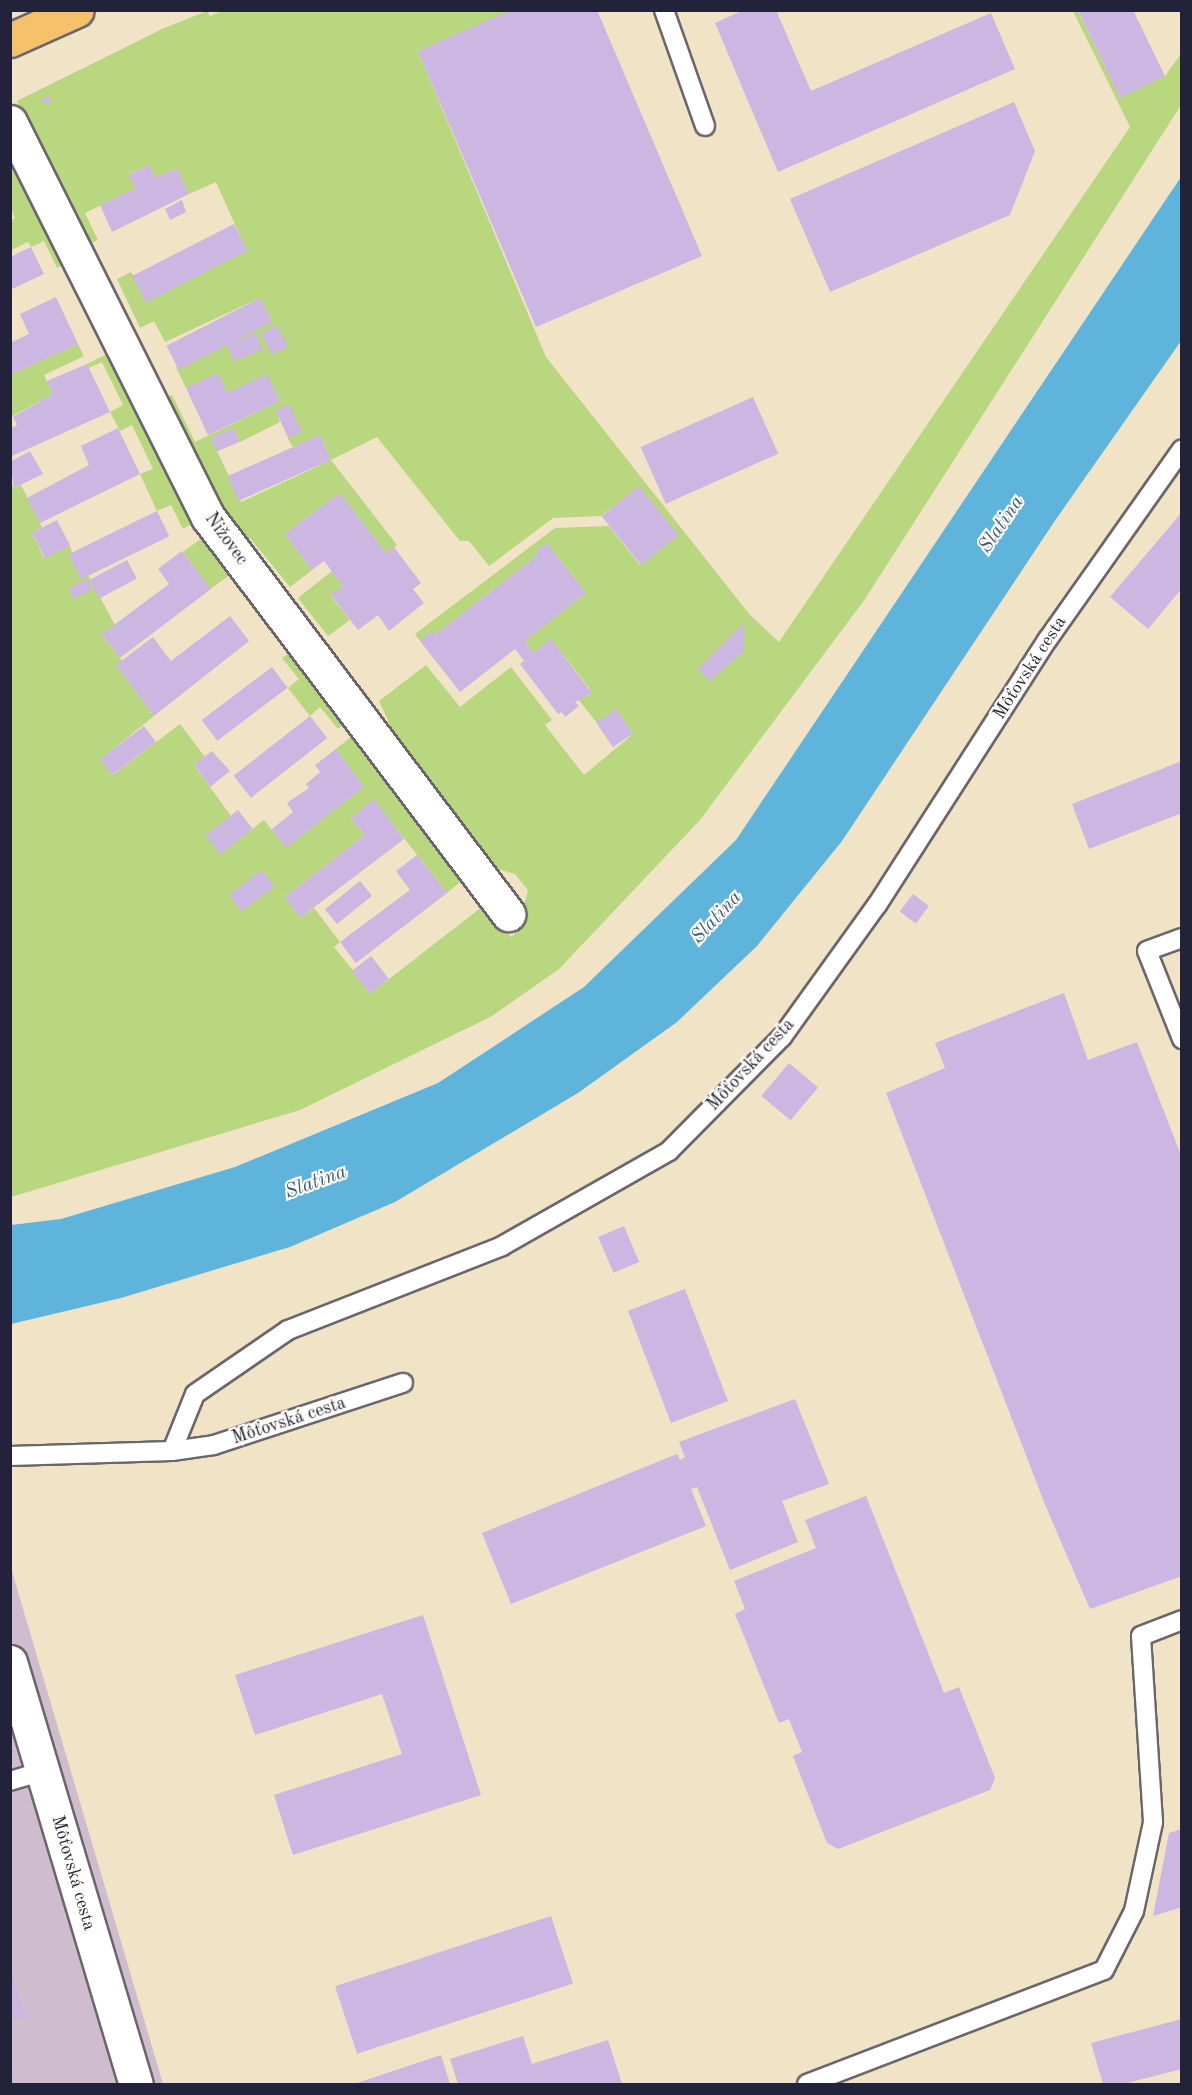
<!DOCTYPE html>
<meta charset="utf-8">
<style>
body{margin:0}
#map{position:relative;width:1192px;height:2095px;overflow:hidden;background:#f0e3c6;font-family:"Old Standard TT",serif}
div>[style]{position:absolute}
.industrial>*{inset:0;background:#cfbdcf}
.green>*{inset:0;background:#b8d77e;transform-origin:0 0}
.water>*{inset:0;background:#5fb4db}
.building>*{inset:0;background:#ccb6e2;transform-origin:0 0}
.roads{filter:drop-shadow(2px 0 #6a666c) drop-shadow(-2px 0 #6a666c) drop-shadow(0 2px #6a666c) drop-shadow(0 -2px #6a666c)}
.service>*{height:18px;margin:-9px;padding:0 9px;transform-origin:9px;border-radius:9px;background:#fff}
.minor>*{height:33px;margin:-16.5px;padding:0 16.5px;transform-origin:16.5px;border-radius:16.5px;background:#fff}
.primary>*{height:33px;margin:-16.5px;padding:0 16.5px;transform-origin:16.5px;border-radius:16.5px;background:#f5c16b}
span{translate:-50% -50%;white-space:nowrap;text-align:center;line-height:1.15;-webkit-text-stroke:4.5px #fdfcf7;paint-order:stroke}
.street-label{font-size:18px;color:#22223b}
.water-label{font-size:20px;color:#3a5c7b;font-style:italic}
.frame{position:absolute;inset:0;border:12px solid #22223b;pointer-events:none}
</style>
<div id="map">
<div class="industrial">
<div style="clip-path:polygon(11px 1568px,163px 2084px,11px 2084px)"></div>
</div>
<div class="green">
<div style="clip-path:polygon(evenodd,225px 10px,512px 11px,418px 51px,546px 357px,750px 615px,779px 642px,1130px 127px,1073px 11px,1078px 11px,1120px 97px,1165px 76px,1181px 54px,1181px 105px,865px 599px,700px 820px,559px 969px,492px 1016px,300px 1110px,11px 1197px,10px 481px,14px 488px,21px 485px,42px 527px,32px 533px,44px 558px,70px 546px,80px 578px,88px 575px,115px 625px,102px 634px,122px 661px,116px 665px,154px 716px,101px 759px,113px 775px,180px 724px,205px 757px,194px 765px,231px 816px,220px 854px,264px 820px,286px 847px,364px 787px,336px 749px,356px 733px,467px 876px,447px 893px,374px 800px,351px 818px,365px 835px,286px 896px,300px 918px,314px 908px,340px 942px,334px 947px,371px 993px,487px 903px,511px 937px,525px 925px,522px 915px,528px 890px,515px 874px,490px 866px,402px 751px,379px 701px,426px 665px,460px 707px,511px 667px,552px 720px,545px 725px,584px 775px,633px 734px,616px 709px,597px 723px,578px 699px,585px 694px,588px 697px,590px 689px,551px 639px,534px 653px,525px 641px,586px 593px,547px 543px,536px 552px,538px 555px,435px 635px,432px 632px,420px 641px,415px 634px,555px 528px,609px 526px,640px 565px,678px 535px,639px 487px,601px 516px,553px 518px,489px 566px,469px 541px,460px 541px,377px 437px,331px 460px,397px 545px,386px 553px,340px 493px,285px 534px,312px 570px,290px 587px,250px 538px,238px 540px,163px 399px,172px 395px,195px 442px,280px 401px,267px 375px,227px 393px,218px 374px,186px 388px,176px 367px,272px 321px,260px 298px,165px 342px,154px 321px,140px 328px,117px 279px,131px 272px,145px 299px,247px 251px,216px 182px,189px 194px,177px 168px,156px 178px,149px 165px,129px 174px,136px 188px,85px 213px,98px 240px,87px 245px,17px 101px,162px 29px,207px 11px,210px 16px,225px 10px,289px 404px,288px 439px,293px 447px,320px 435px,331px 460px,241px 502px,211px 438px,234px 428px,240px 442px,280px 422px,276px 411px,289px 404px)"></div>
<div style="clip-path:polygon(10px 150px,67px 263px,57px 268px,44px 241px,31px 247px,28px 242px,11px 250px,11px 221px,15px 218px,11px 207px)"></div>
<div style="clip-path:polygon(78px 344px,84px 356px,44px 375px,53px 394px,11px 417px,10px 375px)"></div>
<div style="clip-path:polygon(111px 352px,196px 521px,183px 529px,171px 505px,157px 511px,140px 474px,153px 469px,132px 425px,120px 431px,110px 412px,123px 405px,102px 362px,89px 368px,87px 364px)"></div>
<div style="left:205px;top:536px;width:46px;height:27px;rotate:54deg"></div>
<div style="clip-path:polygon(332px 571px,343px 586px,331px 596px,350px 620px,328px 636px,298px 598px)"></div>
<div style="clip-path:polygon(292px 651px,347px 722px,338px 729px,320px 707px,310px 716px,288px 688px,299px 679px,282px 658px)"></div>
</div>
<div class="water">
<div style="clip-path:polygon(1181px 177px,1181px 341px,1054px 522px,842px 841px,757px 946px,677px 1022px,578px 1093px,395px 1202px,290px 1247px,121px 1298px,11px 1324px,11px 1225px,61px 1219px,235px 1167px,438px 1083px,584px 987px,736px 840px)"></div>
</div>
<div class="building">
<div style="clip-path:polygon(512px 10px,597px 10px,702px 256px,536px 327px,418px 51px)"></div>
<div style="clip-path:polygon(744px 10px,776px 10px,811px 91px,991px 13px,1015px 69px,778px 172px,715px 23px)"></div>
<div style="clip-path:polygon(1078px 10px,1133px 10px,1165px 76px,1120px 98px)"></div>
<div style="clip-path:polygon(49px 96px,51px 103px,45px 105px,42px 99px)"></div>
<div style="clip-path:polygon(1014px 102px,1035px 151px,1010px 215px,830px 292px,790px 199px)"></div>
<div style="clip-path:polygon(149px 165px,156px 178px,177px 168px,189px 194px,112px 232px,100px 205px,136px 188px,128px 175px)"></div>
<div style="clip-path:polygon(182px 200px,186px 212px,170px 220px,165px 209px)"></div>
<div style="left:234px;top:224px;width:30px;height:114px;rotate:63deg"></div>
<div style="clip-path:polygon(31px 247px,44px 274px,10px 290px,10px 257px)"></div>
<div style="clip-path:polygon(56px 297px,78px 344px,10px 375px,10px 343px,29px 334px,20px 314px)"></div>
<div style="left:260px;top:298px;width:27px;height:105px;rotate:63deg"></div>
<div style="left:277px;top:325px;width:24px;height:18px;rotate:62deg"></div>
<div style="left:256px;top:333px;width:18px;height:31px;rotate:68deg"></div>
<div style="clip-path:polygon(87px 364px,110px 412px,10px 457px,10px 429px,17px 425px,13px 417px,53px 394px,47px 381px)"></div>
<div style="clip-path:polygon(218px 373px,227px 393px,267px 374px,280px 401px,208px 435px,186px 388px)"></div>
<div style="left:753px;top:397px;width:62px;height:123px;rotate:66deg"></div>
<div style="left:289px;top:404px;width:31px;height:15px;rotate:65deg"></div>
<div style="clip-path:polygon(118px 428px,140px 474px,40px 523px,27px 498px,89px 465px,81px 446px)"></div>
<div style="left:234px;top:428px;width:15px;height:25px;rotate:67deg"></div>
<div style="left:320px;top:435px;width:27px;height:101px;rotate:66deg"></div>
<div style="clip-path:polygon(30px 451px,43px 474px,14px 488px,10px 462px)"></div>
<div style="left:639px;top:486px;width:63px;height:48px;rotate:51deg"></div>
<div style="clip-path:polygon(340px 493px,386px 553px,394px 547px,421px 583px,413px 589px,424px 603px,389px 631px,378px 615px,358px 630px,331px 595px,343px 586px,324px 561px,312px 570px,285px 534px)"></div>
<div style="left:157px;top:511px;width:28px;height:98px;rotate:64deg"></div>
<div style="clip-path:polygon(1182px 512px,1182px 588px,1148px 629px,1110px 597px)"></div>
<div style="left:57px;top:520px;width:29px;height:28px;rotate:63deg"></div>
<div style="clip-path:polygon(547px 543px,586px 593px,525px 641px,534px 653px,551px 639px,592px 693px,575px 702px,579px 706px,565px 717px,562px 712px,558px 714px,520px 664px,524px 661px,515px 649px,460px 692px,420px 641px,432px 631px,435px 635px,538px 555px,535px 552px)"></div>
<div style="clip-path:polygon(182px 551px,211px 589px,120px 658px,102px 634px,169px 584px,158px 569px)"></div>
<div style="left:127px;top:560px;width:21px;height:42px;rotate:62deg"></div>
<div style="left:88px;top:579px;width:12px;height:21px;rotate:66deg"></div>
<div style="clip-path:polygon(230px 616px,249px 641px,154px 716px,116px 665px,153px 637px,171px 661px)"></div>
<div style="clip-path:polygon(744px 623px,744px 651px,710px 681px,698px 669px)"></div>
<div style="left:272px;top:667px;width:26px;height:88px;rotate:53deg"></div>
<div style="left:616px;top:709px;width:30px;height:24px;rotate:56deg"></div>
<div style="left:310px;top:716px;width:28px;height:97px;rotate:52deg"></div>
<div style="left:144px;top:726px;width:20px;height:55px;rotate:53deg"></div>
<div style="clip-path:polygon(336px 749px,364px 787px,286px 848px,272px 829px,293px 812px,287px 803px,309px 788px,306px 784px,320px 772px,315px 765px)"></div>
<div style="clip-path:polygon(212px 751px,230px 771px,210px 787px,194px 764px)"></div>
<div style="clip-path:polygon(1182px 761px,1182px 813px,1089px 849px,1072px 804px)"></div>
<div style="clip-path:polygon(374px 799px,404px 839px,300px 918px,285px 897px,365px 835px,351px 818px)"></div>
<div style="left:238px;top:810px;width:24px;height:41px;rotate:52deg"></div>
<div style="clip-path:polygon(417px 855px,447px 893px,356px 963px,340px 942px,410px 890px,396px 871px)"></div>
<div style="left:262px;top:870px;width:21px;height:41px;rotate:53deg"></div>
<div style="left:360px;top:881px;width:19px;height:45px;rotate:51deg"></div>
<div style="left:913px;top:894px;width:20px;height:22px;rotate:37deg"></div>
<div style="left:371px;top:956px;width:29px;height:24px;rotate:52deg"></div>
<div style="clip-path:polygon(1064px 993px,1088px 1060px,1137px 1042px,1182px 1158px,1182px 1576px,1090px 1609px,1046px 1507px,886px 1093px,945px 1068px,935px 1043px)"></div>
<div style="left:789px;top:1063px;width:38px;height:43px;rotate:40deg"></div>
<div style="left:624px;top:1226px;width:39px;height:28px;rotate:67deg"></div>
<div style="left:685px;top:1289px;width:120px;height:61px;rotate:69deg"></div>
<div style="clip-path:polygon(795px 1399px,829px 1484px,782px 1501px,798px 1542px,730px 1570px,697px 1487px,691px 1489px,706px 1526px,511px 1604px,482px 1533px,677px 1454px,680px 1460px,685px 1457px,679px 1442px)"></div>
<div style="clip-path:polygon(866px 1496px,944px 1693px,959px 1687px,995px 1778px,990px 1790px,838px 1849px,827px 1843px,793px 1756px,802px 1752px,789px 1719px,779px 1723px,735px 1614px,745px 1609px,734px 1581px,816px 1548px,805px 1520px)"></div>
<div style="clip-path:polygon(423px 1615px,481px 1795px,293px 1855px,274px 1795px,402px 1754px,382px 1694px,255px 1735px,235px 1675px)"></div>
<div style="clip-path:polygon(1182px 1829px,1182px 1907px,1153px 1916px,1169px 1833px)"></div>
<div style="left:551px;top:1916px;width:71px;height:227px;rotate:72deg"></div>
<div style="clip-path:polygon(10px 1967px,25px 2016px,10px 2020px)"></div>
<div style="clip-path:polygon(1182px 2019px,1182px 2069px,1123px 2084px,1103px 2084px,1091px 2043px)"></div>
<div style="clip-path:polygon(523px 2036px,532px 2064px,608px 2040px,622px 2084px,458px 2084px,450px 2059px)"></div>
<div style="clip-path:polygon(441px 2055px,450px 2084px,354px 2084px)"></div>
<div style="clip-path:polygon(10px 2070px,11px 2070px,15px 2084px,10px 2084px)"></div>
</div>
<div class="roads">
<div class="service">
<div style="left:664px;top:10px;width:123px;rotate:70.5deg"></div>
<div style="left:1182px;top:938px;width:37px;rotate:160deg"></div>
<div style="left:1147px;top:951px;width:95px;rotate:68.3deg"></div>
<div style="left:172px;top:1451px;width:61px;rotate:-68deg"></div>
<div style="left:195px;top:1394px;width:113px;rotate:-34.5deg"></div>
<div style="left:288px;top:1330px;width:230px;rotate:-21.4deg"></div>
<div style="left:502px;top:1246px;width:192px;rotate:-29.6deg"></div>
<div style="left:669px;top:1151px;width:161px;rotate:-45.3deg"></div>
<div style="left:782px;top:1037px;width:163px;rotate:-54.3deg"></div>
<div style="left:877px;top:905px;width:316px;rotate:-57.3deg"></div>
<div style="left:1048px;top:639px;width:232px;rotate:-54.8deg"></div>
<div style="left:10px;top:1456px;width:162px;rotate:-1.8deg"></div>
<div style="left:172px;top:1451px;width:42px;rotate:-8.1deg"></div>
<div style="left:214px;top:1445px;width:199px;rotate:-18.2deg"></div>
<div style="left:10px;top:1781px;width:34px;rotate:-17deg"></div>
<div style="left:807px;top:2084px;width:318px;rotate:-21deg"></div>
<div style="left:1104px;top:1970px;width:66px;rotate:-63deg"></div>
<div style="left:1134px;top:1911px;width:91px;rotate:-77.9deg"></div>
<div style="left:1153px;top:1822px;width:186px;rotate:-93.7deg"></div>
<div style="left:1141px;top:1636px;width:44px;rotate:-21.3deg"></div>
</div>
<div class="minor">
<div style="left:10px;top:122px;width:442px;rotate:63.4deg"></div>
<div style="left:208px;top:517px;width:498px;rotate:52.9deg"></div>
<div style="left:10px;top:1662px;width:440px;rotate:73.4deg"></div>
</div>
<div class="primary">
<div style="left:10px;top:40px;width:73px;rotate:-24.1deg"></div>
</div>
</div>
<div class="street-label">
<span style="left:226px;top:539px;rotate:54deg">Nižovec</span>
<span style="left:1030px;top:668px;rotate:-57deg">Môťovská cesta</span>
<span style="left:751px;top:1065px;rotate:-47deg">Môťovská cesta</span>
<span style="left:289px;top:1421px;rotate:-18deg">Môťovská cesta</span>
<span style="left:73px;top:1873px;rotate:74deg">Môťovská cesta</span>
</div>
<div class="water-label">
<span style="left:1002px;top:525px;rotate:-56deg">Slatina</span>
<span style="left:717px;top:918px;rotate:-47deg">Slatina</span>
<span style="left:316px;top:1183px;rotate:-20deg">Slatina</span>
</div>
<div class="frame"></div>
</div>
